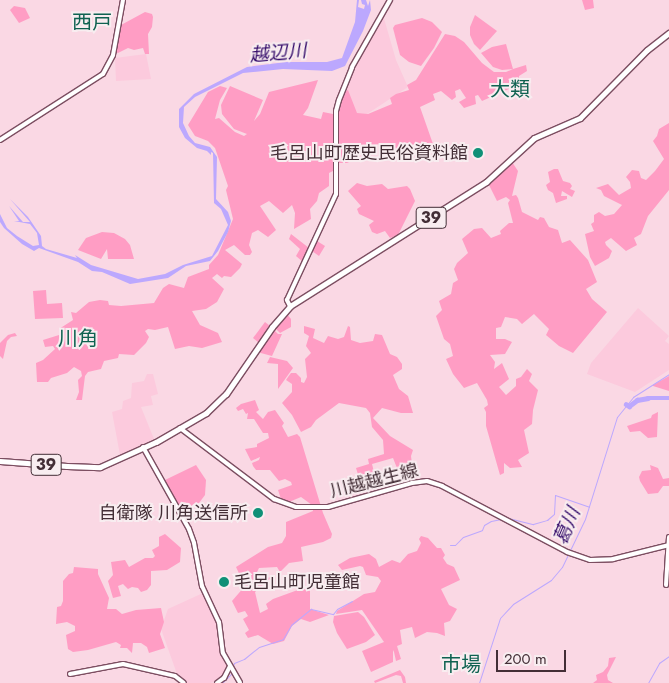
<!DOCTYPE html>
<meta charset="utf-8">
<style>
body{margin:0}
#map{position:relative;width:669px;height:683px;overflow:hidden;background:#fad8e4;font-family:Jost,"Noto Sans JP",sans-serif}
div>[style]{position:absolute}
.built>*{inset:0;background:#fccadd}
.green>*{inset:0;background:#ff9dc4}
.water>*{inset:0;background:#bca8fe}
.stream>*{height:1px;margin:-0.5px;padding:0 0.5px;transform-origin:0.5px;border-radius:0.5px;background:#bca8fe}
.river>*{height:4.5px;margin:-2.25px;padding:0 2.25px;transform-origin:2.25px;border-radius:2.25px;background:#bca8fe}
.roads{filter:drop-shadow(1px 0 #7c4e61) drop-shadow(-1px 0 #7c4e61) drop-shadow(0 1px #7c4e61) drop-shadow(0 -1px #7c4e61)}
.secondary>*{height:4px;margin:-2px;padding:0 2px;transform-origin:2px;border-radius:2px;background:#fff}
.primary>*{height:5px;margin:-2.5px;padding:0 2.5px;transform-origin:2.5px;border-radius:2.5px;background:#fff}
.dots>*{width:14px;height:14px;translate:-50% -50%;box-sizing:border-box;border:2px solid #f8edf0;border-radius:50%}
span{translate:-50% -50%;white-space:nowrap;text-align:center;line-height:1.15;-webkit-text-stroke:4px #f8edf0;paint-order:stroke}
.shield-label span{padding:1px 4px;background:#f8edf0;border:1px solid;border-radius:4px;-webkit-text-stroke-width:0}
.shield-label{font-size:16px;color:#432e36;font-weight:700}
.poi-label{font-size:18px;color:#432e36}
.right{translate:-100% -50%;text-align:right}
.left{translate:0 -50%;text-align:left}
.street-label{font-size:18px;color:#432e36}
.water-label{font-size:19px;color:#340b6a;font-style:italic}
.quarter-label{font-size:20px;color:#0f6251}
.scale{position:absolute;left:496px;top:650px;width:70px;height:22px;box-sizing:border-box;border:2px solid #432e36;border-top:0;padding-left:6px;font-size:15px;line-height:18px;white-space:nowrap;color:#432e36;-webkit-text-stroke:4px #f8edf0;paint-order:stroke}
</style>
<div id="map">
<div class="built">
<div style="clip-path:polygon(383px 15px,396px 60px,408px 87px,364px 116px,354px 119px,346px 87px,348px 82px)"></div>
<div style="clip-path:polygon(146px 54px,151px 79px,116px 81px,115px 58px)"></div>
<div style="clip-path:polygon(638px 308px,669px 336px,665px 341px,669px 344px,669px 370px,635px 392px,587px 374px,591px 363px)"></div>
<div style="clip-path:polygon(147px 374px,153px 374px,158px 394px,151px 396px,153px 405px,141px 407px,154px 439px,120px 455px,112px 412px,122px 409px,123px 401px,131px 398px,132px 383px,144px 381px)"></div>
<div style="clip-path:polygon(203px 593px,217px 621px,220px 648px,227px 666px,222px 677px,211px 683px,186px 683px,177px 674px,161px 629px,168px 609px)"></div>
</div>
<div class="green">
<div style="clip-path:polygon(582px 0,593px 0,594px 8px,585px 10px)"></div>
<div style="clip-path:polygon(14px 6px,25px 8px,30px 18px,19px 23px,10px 10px)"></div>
<div style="clip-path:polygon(145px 12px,152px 14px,153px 17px,152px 27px,148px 34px,149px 54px,145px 54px,143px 48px,134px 50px,128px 48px,118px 53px,116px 52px,121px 25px)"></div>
<div style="clip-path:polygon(475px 15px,497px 31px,480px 50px,474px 44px,470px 35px,470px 27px)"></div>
<div style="clip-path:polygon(422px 18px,432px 22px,442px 32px,434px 48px,421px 66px,409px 62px,400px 55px,393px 28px,395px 25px)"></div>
<div style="clip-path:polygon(445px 34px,455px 36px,464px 42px,482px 63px,494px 72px,506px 72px,513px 69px,502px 70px,493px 67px,481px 53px,492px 47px,506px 44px,513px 69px,526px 65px,527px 71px,519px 76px,519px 80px,510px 85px,511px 88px,482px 101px,478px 95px,475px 96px,476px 104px,464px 108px,459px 102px,466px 98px,460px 89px,455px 91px,456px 97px,452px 100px,441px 91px,433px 94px,435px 100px,420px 107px,433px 144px,428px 157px,408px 154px,388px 144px,356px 145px,353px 160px,347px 163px,336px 163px,335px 170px,329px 173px,329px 186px,319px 193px,317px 201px,310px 209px,311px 219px,294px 229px,295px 213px,292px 205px,283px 213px,269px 201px,260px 206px,276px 230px,268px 237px,258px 230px,252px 233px,249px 245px,252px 252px,250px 255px,245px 255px,234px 245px,225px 250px,242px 264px,240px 268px,231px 277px,224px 276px,222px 278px,217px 274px,212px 278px,224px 289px,217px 302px,206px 309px,192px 311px,200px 325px,218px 333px,222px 342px,202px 348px,189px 346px,175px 349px,168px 327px,155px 330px,148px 329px,145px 331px,149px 337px,146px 343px,134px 355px,119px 354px,118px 358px,104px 361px,101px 369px,88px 372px,85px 376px,82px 400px,76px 400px,79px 392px,78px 380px,82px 376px,81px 371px,74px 367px,67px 373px,51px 378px,48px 382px,37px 382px,36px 363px,43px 360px,55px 349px,53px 346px,45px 347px,43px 340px,59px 335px,59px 329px,73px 320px,71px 312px,76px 313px,89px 302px,100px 300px,108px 301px,109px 305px,121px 306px,154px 303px,163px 288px,169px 284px,184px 288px,188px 277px,209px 269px,209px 265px,218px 255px,233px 219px,226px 190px,228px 186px,215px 148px,208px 141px,195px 136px,188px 125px,208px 92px,220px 86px,227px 88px,220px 100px,215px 119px,219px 118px,235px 132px,244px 136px,247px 134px,234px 129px,222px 114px,221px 105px,230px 86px,263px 100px,254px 121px,260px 114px,269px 92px,318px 80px,308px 108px,303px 115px,321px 119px,323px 112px,338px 115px,337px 109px,346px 91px,348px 90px,357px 113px,368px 114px,392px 104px,390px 98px,396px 94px,409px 90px,407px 85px,416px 80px)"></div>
<div style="clip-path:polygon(669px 123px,669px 190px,648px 216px,641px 234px,634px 238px,637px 245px,626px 251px,611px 238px,605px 242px,606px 245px,612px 251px,609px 258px,595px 266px,590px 257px,585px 234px,594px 231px,591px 224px,594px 222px,594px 215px,599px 212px,605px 216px,614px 214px,622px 205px,604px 196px,601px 190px,596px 188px,608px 184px,619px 195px,631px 188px,630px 182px,626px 177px,632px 170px,639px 171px,641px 178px,646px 180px,655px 171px,664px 159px,653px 141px,657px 136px,659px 129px)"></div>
<div style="clip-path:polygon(512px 162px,518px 171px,512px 196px,516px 195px,518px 198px,522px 212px,538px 220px,540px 217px,544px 218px,549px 227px,558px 230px,562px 243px,570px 240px,588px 260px,597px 282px,586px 289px,592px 299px,607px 312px,573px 353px,559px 346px,546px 335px,549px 329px,534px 314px,522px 324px,517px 319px,505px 317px,501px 327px,496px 328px,496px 339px,505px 339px,512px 342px,505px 354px,490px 355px,495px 362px,494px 369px,502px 363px,509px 379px,499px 387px,506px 395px,516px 386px,516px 379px,521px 377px,527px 369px,532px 374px,529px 381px,538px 390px,533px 410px,532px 424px,524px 430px,529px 453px,518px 460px,522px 467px,510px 468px,504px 463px,504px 473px,500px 475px,486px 426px,486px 412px,484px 408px,488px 405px,487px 400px,477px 383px,464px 388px,453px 374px,446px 359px,453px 356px,450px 344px,444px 339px,436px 316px,442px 310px,439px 301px,451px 294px,453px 283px,458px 280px,454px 269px,457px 263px,468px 253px,462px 239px,474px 229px,482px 228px,491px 238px,501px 234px,500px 231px,509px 223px,513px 223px,508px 203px,510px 200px,506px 197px,497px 201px,488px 183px)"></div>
<div style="clip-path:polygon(554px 169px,558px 169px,563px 181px,570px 183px,572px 186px,570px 189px,575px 191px,572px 197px,562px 191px,561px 196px,567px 196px,567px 199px,556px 203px,553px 193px,548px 190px,546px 185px,550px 182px,548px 172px)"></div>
<div style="clip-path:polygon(357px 183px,367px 186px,382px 184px,388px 189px,407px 186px,410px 189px,415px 201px,398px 235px,390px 238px,385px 231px,377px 234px,372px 232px,369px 225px,374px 221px,359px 214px,357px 209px,361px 206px,348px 191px)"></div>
<div style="clip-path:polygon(102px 232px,114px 233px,125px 239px,130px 245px,134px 259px,108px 259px,107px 249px,101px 259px,78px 250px,86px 238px)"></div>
<div style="clip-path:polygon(291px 234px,309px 248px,303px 262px,296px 256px,300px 249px,289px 239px)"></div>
<div style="clip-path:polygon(317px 241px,325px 246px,319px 256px,312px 251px)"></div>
<div style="clip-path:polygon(46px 290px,47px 304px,62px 303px,63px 318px,35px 319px,33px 291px)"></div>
<div style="clip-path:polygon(286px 313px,291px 319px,291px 327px,280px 333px,274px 327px)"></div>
<div style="clip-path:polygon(265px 322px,270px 326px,259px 343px,253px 338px)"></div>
<div style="clip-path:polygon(304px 326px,315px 329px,313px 338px,324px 343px,328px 336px,338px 339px,344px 337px,348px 326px,350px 327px,351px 340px,360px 343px,373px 341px,375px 334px,382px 335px,390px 354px,397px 357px,402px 364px,402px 369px,393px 375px,399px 389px,408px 396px,413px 413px,401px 413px,382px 408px,373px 418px,390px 436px,413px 450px,411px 456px,412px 464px,397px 468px,393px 458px,372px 464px,375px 476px,360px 481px,356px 468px,369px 464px,368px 459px,384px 454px,383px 440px,372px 427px,370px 413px,366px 408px,339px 403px,316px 420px,311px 427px,301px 432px,292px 415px,282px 403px,292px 392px,292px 384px,286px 380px,288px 377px,291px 373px,296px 373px,301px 378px,301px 382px,304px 383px,307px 377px,305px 359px,311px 353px,306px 346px,309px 336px,304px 333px)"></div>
<div style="clip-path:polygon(273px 329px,278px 334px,282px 334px,272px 356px,257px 352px)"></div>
<div style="clip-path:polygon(15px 333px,17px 336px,11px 337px,7px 341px,3px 359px,0 356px,0 343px,8px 335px)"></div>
<div style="clip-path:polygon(270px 357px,287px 361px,293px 368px,278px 389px,278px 364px,267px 363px)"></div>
<div style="clip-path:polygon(669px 376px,669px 391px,653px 386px,653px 385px)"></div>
<div style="clip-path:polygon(255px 400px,259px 410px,256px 412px,263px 419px,268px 412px,275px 410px,284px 423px,282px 426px,288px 437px,297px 434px,300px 437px,323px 513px,332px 534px,331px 538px,323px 542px,301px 547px,303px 561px,289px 563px,280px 572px,277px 567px,259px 568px,257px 572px,260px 579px,272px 577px,255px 592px,260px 613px,268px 609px,266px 604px,273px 599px,306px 587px,310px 589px,310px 609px,329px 615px,310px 622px,301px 619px,292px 626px,284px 641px,273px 644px,258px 635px,248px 638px,245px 633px,249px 630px,243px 619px,248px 616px,245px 611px,238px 613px,232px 601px,245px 586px,236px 567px,268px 547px,282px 543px,286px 536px,286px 522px,313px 511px,312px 505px,301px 497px,289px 502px,281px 499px,278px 490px,292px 485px,291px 482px,285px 479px,279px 481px,270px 470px,256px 470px,253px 466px,252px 463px,259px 460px,260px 457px,251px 461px,245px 449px,257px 447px,257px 444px,269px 438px,268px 433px,263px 433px,254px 419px,247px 419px,248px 413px,246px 414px,243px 409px,238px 411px,236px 408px,241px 404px)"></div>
<div style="clip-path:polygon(658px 412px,657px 437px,648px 438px,640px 431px,630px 432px,627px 426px,651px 418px,652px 415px)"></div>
<div style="clip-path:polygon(196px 465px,206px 480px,205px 495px,199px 503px,183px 513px,165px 480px)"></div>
<div style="clip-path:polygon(650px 465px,658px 468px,663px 479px,669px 478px,669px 486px,663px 486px,658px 493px,648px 494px,640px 481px,639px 477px,642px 471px,651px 470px)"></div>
<div style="clip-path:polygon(165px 534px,181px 548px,180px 562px,167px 570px,151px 571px,151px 585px,147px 590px,141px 592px,138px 588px,132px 587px,128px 589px,123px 584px,118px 586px,121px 596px,113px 598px,108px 581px,113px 575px,111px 562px,125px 560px,129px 567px,145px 558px,153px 558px,155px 556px,152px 550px,159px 546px,159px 537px)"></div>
<div style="clip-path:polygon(421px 536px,428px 538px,437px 548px,441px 548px,445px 555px,443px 558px,447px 564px,454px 567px,460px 580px,441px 589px,449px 605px,457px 609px,450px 621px,444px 623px,445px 636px,437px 633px,427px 632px,415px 638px,412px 627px,400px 630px,402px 644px,397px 646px,401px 659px,396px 661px,394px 652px,393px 650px,393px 662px,371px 672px,362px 651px,384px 642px,362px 610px,336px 614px,337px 611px,364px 594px,375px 592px,381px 581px,378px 577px,366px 575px,363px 567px,360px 566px,342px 570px,338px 565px,350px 558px,369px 554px,376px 559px,379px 567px,392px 560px,400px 563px,408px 554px,417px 551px,421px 543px,419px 539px)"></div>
<div style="clip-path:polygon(74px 567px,98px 569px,98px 574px,109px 598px,107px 609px,116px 609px,122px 614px,136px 610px,161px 608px,164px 622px,160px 634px,165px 648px,149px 653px,147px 647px,141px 643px,133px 643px,132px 653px,127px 648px,120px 648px,121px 645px,116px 642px,88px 650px,73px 652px,68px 649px,66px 635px,75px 631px,75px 626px,67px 622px,56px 624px,57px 607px,61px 606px,63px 601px,63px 581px,69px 574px,73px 573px)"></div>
<div style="clip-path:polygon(358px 612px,364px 617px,375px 635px,366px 642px,347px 649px,337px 633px,333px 622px,334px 616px)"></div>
<div style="clip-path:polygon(616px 657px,607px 675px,608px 680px,613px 683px,593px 683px,597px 680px,596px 675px,603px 672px,608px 666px,609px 658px)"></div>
<div style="clip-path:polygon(400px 670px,405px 677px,406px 683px,403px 683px,401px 676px,396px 675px,375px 683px,374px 681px)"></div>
</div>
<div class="water">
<div style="clip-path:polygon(357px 0,359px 0,358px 7px,364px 9px,365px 5px,362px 4px,361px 0,366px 0,368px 6px,370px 0,371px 10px,363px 31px,345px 66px,332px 71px,283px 69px,243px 73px,195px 97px,184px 107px,183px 123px,189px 136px,195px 143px,210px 147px,217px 157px,216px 199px,228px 212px,231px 221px,228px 232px,218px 251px,210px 261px,186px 266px,168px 278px,130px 284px,102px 272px,92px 271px,78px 262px,39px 248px,34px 251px,22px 244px,4px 228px,0 222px,0 214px,7px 228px,17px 236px,33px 246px,39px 245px,37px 233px,30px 224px,14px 221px,19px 221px,9px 206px,23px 222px,30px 222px,10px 199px,28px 217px,41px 236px,42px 246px,46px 249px,77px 258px,75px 255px,91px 265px,138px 279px,165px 274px,183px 265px,212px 256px,228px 225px,221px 209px,214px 203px,213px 153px,211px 152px,211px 155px,207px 151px,197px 148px,185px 138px,179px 127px,179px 109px,194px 94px,247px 67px,286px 62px,327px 62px,342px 58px,355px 22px)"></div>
</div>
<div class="stream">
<div style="left:504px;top:517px;width:30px;rotate:14deg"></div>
<div style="left:533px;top:524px;width:15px;rotate:-16deg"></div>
<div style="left:547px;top:520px;width:9px;rotate:-41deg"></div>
<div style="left:554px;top:514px;width:19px;rotate:-87deg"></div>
<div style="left:555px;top:495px;width:36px;rotate:19deg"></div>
<div style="left:450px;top:545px;width:5px"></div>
<div style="left:455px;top:545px;width:11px;rotate:-45deg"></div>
<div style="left:463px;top:537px;width:20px;rotate:-20deg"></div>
<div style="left:482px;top:530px;width:5px;rotate:-68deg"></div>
<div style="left:484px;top:525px;width:8px;rotate:-30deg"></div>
<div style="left:491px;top:521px;width:10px;rotate:-11deg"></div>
<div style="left:233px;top:666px;width:3px;rotate:-72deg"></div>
<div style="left:234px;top:663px;width:11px;rotate:-22deg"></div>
<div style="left:244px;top:659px;width:19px;rotate:-39deg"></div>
<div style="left:259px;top:647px;width:25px;rotate:-18deg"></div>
<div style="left:283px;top:639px;width:16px;rotate:-60deg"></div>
<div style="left:291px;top:625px;width:26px;rotate:-39deg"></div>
<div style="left:311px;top:609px;width:23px;rotate:13deg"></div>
<div style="left:333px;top:614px;width:6px;rotate:-51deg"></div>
<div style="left:337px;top:609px;width:17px;rotate:-28deg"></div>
<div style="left:222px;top:683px;width:14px;rotate:-45deg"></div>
<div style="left:479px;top:683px;width:68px;rotate:-72.1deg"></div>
<div style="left:500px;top:618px;width:19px;rotate:-47deg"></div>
<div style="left:513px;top:604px;width:45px;rotate:-32.3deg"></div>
<div style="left:551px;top:580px;width:17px;rotate:-50deg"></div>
<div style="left:562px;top:567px;width:53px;rotate:-64.4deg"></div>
<div style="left:585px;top:519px;width:107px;rotate:-72.6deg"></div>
<div style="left:617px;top:417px;width:26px;rotate:-51deg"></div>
<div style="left:633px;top:397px;width:43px;rotate:-32.6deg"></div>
<div style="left:648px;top:683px;width:23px;rotate:-61deg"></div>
<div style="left:659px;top:663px;width:12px;rotate:-35deg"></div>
</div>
<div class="river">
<div style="left:626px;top:404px;width:4px;rotate:34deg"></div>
<div style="left:629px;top:406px;width:10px;rotate:-37deg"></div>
<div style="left:637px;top:400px;width:11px;rotate:-10deg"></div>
<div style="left:648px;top:398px;width:21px"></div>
</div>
<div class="roads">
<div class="secondary">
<div style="left:0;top:140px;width:122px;rotate:-32.7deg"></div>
<div style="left:103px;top:74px;width:21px;rotate:-62deg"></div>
<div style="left:113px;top:55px;width:56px;rotate:-79.7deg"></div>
<div style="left:290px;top:306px;width:7px;rotate:-117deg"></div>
<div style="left:287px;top:300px;width:117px;rotate:-65.2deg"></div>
<div style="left:336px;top:194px;width:83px;rotate:-90deg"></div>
<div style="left:336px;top:111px;width:11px;rotate:-75deg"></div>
<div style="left:339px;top:100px;width:35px;rotate:-68deg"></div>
<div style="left:352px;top:67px;width:77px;rotate:-60.4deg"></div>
<div style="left:180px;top:428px;width:118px;rotate:37.1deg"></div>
<div style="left:274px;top:499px;width:23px;rotate:20deg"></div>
<div style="left:296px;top:507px;width:32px"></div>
<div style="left:328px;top:507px;width:87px;rotate:-15.9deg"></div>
<div style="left:412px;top:483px;width:15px;rotate:-8deg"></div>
<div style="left:427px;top:481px;width:16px;rotate:18deg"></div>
<div style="left:442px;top:486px;width:141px;rotate:27.8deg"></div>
<div style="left:567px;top:552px;width:24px;rotate:19deg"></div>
<div style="left:590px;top:560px;width:23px;rotate:-2deg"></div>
<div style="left:613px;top:559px;width:58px;rotate:-14deg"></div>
<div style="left:143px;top:447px;width:94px;rotate:60.7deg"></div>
<div style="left:189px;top:529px;width:15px;rotate:70deg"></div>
<div style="left:194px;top:543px;width:44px;rotate:79.5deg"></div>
<div style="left:202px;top:586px;width:40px;rotate:65deg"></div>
<div style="left:219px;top:622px;width:31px;rotate:83deg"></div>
<div style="left:223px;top:653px;width:34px;rotate:60deg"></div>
<div style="left:666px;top:585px;width:48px;rotate:-86.4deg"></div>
<div style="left:70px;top:674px;width:54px;rotate:-10.7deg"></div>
<div style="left:123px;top:664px;width:53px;rotate:13deg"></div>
<div style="left:175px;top:676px;width:11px;rotate:38deg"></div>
<div style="left:217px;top:683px;width:9px;rotate:-36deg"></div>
<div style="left:224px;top:678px;width:13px;rotate:-63deg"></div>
</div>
<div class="primary">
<div style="left:0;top:461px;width:67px;rotate:4.3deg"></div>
<div style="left:67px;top:466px;width:33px;rotate:2deg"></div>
<div style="left:100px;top:467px;width:61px;rotate:-24.1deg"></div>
<div style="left:156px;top:442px;width:58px;rotate:-30.1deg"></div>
<div style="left:206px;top:413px;width:28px;rotate:-44deg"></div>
<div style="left:226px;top:394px;width:81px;rotate:-55.5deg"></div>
<div style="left:272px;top:327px;width:28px;rotate:-49deg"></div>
<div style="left:290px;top:306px;width:232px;rotate:-32.3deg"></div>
<div style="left:486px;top:182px;width:65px;rotate:-42.5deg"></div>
<div style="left:534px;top:138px;width:50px;rotate:-23.5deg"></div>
<div style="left:580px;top:118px;width:95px;rotate:-45.4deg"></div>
<div style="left:647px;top:50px;width:28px;rotate:-38deg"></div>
</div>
</div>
<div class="dots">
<div style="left:478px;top:153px;background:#0f9077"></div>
<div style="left:258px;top:513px;background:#0f9077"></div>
<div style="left:224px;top:582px;background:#0f9077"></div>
</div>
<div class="shield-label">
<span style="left:431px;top:218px">39</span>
<span style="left:46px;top:465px">39</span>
</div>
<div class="poi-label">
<span class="right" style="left:468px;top:153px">毛呂山町歴史民俗資料館</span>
<span class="right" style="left:248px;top:513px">自衛隊 川角送信所</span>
<span class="left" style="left:234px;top:582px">毛呂山町児童館</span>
</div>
<div class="street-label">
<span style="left:374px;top:481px;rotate:-14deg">川越越生線</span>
</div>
<div class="water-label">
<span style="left:278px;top:53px;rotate:-5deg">越辺川</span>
<span style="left:567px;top:526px;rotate:-67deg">葛川</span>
</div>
<div class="quarter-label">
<span style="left:92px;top:22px">西戸</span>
<span style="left:510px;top:89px">大類</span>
<span style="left:78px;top:338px">川角</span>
<span style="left:461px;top:664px">市場</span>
</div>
<div class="scale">200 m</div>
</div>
